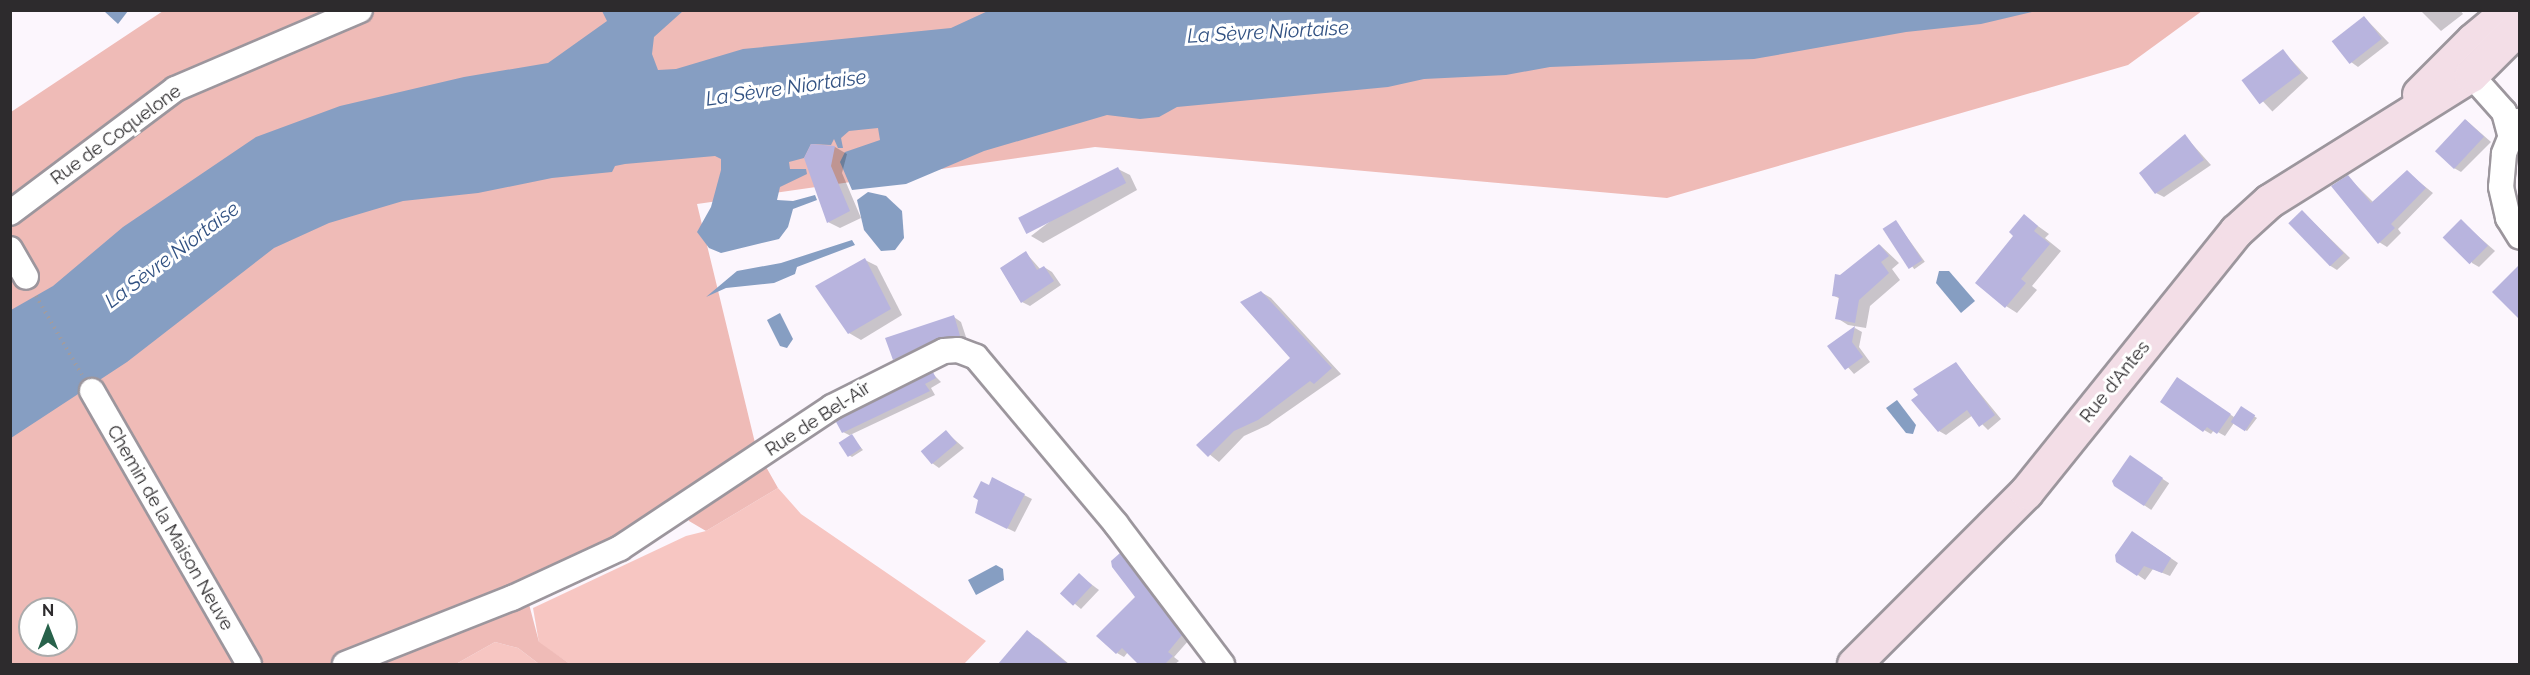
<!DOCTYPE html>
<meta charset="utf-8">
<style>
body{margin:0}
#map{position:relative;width:2530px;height:675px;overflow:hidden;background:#fcf6fd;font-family:Raleway,sans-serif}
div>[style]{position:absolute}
.green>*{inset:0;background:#f7c6c2}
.forest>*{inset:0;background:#efbbb7}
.water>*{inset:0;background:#869ec2}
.shadow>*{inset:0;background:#0003;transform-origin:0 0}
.building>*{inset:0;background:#b8b4de;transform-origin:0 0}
.path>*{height:4px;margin-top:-2px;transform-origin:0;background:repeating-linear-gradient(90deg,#a09ca0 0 1.5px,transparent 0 6px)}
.roads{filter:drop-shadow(2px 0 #9c969d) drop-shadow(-2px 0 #9c969d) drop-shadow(0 2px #9c969d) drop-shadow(0 -2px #9c969d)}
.street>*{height:24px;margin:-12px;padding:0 12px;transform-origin:12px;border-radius:12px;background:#fff}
.secondary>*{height:33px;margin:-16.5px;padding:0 16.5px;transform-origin:16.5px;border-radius:16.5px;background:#f3dee7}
span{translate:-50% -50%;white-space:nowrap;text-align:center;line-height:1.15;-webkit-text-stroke:6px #fff;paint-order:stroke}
.street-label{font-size:18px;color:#2d2b2d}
.water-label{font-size:20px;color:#315182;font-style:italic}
.frame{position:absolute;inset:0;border:12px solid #2d2b2d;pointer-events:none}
.north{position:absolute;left:18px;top:597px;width:60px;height:60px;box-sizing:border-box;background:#fff;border:2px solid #abaaab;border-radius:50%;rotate:0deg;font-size:16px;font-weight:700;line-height:24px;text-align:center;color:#2d2b2d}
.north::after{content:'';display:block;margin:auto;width:21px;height:27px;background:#28624b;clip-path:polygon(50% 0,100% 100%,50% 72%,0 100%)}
</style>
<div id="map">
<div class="green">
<div style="clip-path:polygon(778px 488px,801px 514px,986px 641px,964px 664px,570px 664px,539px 643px,533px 608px,686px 536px,706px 531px)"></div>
<div style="clip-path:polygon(495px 642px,518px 648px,539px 664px,456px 664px)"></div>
</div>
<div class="forest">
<div style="clip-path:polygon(evenodd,163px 11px,2202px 11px,2128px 65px,1667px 198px,1095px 147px,697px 204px,757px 451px,778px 488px,706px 531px,689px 521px,682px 499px,524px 585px,539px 642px,570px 664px,539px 664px,518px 648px,495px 642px,456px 664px,11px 664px,11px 112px,163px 11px,30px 609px,66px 609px,66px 645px,30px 645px,30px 609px)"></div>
</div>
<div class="water">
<div style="clip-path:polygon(990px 10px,2036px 11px,1981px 24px,1906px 32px,1754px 59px,1550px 67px,1506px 75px,1424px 79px,1388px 87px,1177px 107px,1159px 117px,1140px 119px,1107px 115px,984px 151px,906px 184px,852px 190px,840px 162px,845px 152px,880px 140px,878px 128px,849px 131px,841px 138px,843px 148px,838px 148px,834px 139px,831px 145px,811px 144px,804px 158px,789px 162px,790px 169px,806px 169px,807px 174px,780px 187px,777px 200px,793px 201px,815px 195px,817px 200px,793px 209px,788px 227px,779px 239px,721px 253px,709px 248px,697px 232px,711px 207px,721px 170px,721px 159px,715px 156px,625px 164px,615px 166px,612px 172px,552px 178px,478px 193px,403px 201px,329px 223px,274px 248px,127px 362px,11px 438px,11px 310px,53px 286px,123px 227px,256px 137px,340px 106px,464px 77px,548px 63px,607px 21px,602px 11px,683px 11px,654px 37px,652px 54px,658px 70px,676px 69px,743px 49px,951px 28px)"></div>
<div style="clip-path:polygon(104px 11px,128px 11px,118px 24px)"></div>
<div style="clip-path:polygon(868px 192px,886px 196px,902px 211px,904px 238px,895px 250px,881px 251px,864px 230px,857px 200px)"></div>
<div style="clip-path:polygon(852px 240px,855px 245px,797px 267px,795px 274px,774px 283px,726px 288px,706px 297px,737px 271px,781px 263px)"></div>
<div style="clip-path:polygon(1939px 271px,1949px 271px,1975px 301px,1961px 313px,1936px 283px)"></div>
<div style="clip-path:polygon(780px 313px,793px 339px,787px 348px,780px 346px,767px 320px)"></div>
<div style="clip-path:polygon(1897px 400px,1916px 425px,1913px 434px,1906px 433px,1886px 408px)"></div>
<div style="clip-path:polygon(996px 565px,1003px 569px,1004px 580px,976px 595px,968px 580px)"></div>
</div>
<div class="shadow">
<div style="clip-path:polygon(2420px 10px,2460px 10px,2463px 14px,2441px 31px)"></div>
<div style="clip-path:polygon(2364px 17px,2389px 43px,2358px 67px,2351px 62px)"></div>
<div style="left:2283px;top:51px;width:37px;height:49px;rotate:47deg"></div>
<div style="clip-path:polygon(2466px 120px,2491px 142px,2461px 172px,2454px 168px)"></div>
<div style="clip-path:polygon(2185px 136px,2211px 165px,2164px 197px,2156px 193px)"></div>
<div style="clip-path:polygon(835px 147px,847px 154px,842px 173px,861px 218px,840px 228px,828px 222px,805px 158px)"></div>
<div style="clip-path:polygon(1118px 169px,1130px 175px,1137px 190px,1043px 243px,1031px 236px)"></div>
<div style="clip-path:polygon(2407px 172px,2433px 193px,2398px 229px,2401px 233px,2387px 247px,2379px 242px,2348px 177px,2373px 202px)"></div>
<div style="clip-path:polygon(2303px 212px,2350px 258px,2337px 270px,2329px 265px)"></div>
<div style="clip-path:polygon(2024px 216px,2049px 234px,2045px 238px,2061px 251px,2032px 286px,2037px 290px,2017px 313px,2006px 306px,2016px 236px)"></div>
<div style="clip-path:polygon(2461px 221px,2495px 251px,2479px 267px,2472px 263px)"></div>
<div style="left:1896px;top:222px;width:49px;height:13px;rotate:54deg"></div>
<div style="clip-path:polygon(1880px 245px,1899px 263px,1892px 269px,1900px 280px,1870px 306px,1866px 328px,1848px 325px,1837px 318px,1840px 299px,1833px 295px,1840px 276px)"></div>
<div style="clip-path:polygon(1026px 253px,1041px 270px,1044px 267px,1052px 272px,1061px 285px,1030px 306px,1022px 302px)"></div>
<div style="clip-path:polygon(865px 260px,877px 266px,902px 315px,861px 340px,849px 333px,817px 287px)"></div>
<div style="clip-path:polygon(1261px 292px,1271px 298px,1341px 374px,1268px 425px,1244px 436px,1219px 462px,1198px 445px,1292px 358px)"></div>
<div style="clip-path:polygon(954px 317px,961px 322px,967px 340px,946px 342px,902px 364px,895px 359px,887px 338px)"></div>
<div style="clip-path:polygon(1855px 328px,1862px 332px,1859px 347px,1870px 362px,1854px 374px,1829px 346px)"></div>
<div style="clip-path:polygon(1956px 364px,2001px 419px,1988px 430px,1973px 415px,1946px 435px,1939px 431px)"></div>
<div style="clip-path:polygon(933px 374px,941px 382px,931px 388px,935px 395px,850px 435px,863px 450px,852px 457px,849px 455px,851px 436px,843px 432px)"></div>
<div style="clip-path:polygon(2184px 383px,2234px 417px,2241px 408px,2257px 418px,2247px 431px,2234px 423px,2225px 436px,2214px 430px,2211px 434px,2204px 430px)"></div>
<div style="clip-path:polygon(946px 432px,964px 448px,939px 468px,932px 463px)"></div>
<div style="left:2136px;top:461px;width:40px;height:32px;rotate:34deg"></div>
<div style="clip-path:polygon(1024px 495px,1032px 499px,1015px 532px,984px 517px,980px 499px)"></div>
<div style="clip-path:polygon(2140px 537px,2178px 563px,2170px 576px,2153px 569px,2145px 580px,2138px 575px)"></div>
<div style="clip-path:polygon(1120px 555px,1189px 640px,1174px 657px,1179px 661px,1175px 664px,1142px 664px,1128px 652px,1124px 657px,1117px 653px,1137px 598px)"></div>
<div style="clip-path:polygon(1079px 575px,1099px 590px,1081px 609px,1062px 593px)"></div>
<div style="clip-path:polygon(1027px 632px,1039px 639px,1069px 664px,1000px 664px)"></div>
</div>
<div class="building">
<div style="left:2364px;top:16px;width:29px;height:41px;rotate:52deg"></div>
<div style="left:2283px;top:49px;width:30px;height:52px;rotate:53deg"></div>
<div style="left:2465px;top:119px;width:26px;height:44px;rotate:43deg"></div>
<div style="clip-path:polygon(2185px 134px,2204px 160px,2155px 194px,2139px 173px)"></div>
<div style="clip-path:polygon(811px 144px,835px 146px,831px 166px,850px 211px,827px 223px,804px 158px)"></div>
<div style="left:1118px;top:167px;width:18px;height:112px;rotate:63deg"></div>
<div style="clip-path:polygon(2407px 170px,2426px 188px,2391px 224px,2395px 228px,2378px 244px,2331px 186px,2348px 175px,2371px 203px)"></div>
<div style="left:2302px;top:210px;width:60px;height:19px;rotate:46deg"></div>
<div style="clip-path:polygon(2024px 214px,2038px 226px,2034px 231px,2050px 244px,2021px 279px,2026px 283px,2005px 308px,1975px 283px,2013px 236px,2009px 232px)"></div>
<div style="left:2461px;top:219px;width:38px;height:26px;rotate:45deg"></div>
<div style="left:1896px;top:220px;width:48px;height:16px;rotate:57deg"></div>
<div style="clip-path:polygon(1879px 244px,1889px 256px,1881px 262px,1889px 273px,1859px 300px,1855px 323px,1835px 319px,1839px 297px,1832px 296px,1835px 274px,1840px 275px)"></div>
<div style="clip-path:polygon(1026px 251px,1037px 270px,1044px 266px,1054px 281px,1021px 303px,1000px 268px)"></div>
<div style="clip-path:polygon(865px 258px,891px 309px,848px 334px,815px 286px)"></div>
<div style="clip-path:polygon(2520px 264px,2520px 320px,2492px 292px)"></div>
<div style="clip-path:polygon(1261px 291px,1332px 368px,1314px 384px,1310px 381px,1258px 420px,1234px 431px,1208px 457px,1196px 445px,1290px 358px,1240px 302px)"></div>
<div style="clip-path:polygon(954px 315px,960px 336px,938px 338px,893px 360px,885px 338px)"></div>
<div style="clip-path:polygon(1855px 326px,1852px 342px,1863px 357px,1845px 370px,1827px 346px)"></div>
<div style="clip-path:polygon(1956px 362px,1995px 415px,1979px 427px,1967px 410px,1938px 432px,1911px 400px,1918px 395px,1913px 389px)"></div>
<div style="clip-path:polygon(933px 372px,936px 378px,925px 384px,930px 391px,842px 433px,836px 422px,839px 419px)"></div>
<div style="clip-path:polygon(2177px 377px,2231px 414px,2217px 434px,2207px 427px,2203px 432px,2160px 402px)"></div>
<div style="left:2241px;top:406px;width:17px;height:19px;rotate:33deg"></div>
<div style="left:946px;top:430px;width:17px;height:33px;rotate:50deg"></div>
<div style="left:852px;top:434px;width:17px;height:16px;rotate:57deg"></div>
<div style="clip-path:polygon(2130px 455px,2163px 478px,2144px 506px,2114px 486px,2112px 481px)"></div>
<div style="clip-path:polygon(992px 477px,1025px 494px,1007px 529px,975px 513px,978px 500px,973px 497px,981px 481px,989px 485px)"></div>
<div style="clip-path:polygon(2132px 531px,2171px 558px,2162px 573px,2144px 566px,2137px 576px,2116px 562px,2115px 555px)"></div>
<div style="clip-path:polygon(1120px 553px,1182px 635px,1168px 652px,1173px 656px,1165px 664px,1138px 664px,1122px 648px,1116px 654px,1096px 636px,1135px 597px,1112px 567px,1111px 561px)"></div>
<div style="left:1079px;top:573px;width:18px;height:28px;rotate:43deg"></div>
<div style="clip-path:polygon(1027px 630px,1068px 664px,998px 664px)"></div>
</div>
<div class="path">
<div style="left:36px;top:296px;width:91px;rotate:59.8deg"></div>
</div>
<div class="roads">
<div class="street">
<div style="left:2469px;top:60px;width:15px;rotate:82deg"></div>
<div style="left:2471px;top:75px;width:50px;rotate:48.3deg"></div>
<div style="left:2504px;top:112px;width:23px;rotate:75deg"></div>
<div style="left:2517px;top:121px;width:35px;rotate:112deg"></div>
<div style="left:2504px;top:154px;width:33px;rotate:95deg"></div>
<div style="left:2501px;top:187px;width:32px;rotate:77deg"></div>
<div style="left:2508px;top:218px;width:22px;rotate:58deg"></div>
<div style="left:10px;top:213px;width:206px;rotate:-36.9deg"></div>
<div style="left:175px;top:89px;width:201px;rotate:-23.1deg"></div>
<div style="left:10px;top:249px;width:32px;rotate:60deg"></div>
<div style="left:92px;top:391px;width:315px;rotate:60.1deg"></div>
<div style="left:345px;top:664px;width:180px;rotate:-21.6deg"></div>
<div style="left:512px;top:598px;width:119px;rotate:-24.8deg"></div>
<div style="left:620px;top:548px;width:255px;rotate:-33.6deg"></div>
<div style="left:832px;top:407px;width:125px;rotate:-26.6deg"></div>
<div style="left:944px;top:351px;width:14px;rotate:-4deg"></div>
<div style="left:958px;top:350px;width:19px;rotate:21deg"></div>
<div style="left:976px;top:357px;width:218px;rotate:50deg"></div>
<div style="left:1116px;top:524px;width:176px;rotate:52.9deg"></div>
</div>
<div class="secondary">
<div style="left:2419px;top:94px;width:76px;rotate:-45deg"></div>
<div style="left:2473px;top:40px;width:47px;rotate:-39.8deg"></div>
<div style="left:1854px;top:664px;width:243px;rotate:-45deg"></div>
<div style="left:2026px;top:492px;width:335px;rotate:-51.2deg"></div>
<div style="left:2236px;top:231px;width:45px;rotate:-42.3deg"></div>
<div style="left:2269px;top:201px;width:238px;rotate:-32deg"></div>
<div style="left:2471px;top:75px;width:69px;rotate:-45deg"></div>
</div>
</div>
<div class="street-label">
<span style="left:116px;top:135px;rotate:-36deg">Rue de Coquelone</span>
<span style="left:2115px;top:382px;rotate:-51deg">Rue d'Antes</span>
<span style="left:818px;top:419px;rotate:-33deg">Rue de Bel-Air</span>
<span style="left:170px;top:528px;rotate:60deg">Chemin de la Maison Neuve</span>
</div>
<div class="water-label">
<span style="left:1268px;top:32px;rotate:-3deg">La Sèvre Niortaise</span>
<span style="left:786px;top:88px;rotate:-8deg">La Sèvre Niortaise</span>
<span style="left:172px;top:255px;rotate:-37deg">La Sèvre Niortaise</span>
</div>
<div class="frame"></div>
<div class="north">N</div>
</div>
